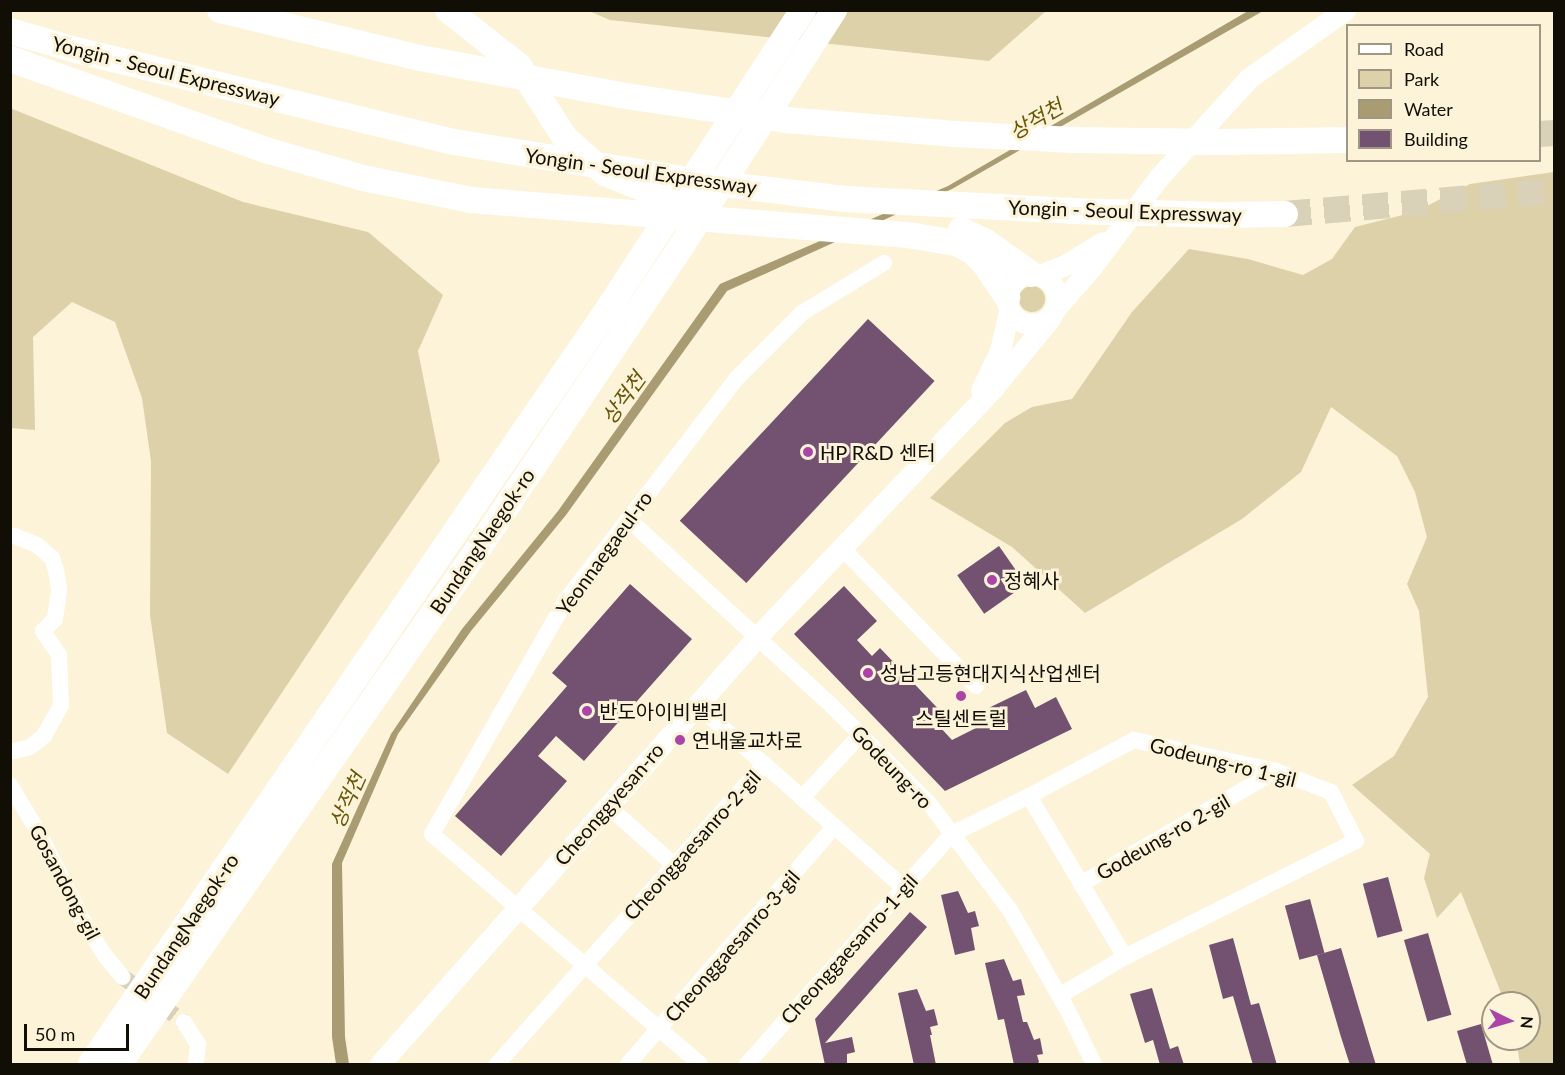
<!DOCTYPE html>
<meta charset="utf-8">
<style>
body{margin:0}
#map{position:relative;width:1565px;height:1075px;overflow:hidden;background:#fcf3d8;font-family:Lato,"Noto Sans KR",sans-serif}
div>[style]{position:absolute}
.green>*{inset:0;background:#ddd1a9}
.round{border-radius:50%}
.water>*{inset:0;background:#aa9c72}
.building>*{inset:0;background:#725270;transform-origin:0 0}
.minor-tunnel>*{height:16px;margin-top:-8px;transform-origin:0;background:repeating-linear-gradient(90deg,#d9d1b8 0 16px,transparent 0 24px)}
.highway-tunnel>*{height:26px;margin-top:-13px;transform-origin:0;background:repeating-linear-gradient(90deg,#d9d1b8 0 26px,transparent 0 39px)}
.minor>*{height:16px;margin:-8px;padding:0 8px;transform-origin:8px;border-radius:8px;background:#fff}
.major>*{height:21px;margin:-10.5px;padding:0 10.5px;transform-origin:10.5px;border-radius:10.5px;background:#fff}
.major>.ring{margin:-10.5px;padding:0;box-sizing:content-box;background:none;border:21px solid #fff;border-radius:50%}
.highway>*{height:26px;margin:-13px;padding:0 13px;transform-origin:13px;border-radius:13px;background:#fff}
.dots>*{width:16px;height:16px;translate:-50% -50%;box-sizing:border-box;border:3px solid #fcf3d8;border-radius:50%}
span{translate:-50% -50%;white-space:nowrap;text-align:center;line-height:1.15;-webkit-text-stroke:6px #fcf3d8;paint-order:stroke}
.street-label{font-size:20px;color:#110e06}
.poi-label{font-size:20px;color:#110e06}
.left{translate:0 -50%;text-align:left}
.water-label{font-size:21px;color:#695507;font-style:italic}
.frame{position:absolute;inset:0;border:12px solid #110e06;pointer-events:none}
.legend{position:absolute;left:1346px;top:24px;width:195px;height:138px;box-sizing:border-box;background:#fcf3d8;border:2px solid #9e9784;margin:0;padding:8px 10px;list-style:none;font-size:18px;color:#110e06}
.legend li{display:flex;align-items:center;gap:12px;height:30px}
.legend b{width:30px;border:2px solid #9e9784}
.north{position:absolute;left:1481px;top:991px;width:60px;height:60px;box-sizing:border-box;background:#fcf3d8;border:2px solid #9e9784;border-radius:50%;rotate:95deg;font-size:16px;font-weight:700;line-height:24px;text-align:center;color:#110e06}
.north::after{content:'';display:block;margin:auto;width:21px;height:27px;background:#ab44a7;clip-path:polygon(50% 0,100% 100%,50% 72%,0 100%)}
.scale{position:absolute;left:24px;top:1024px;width:105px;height:27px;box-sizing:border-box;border:3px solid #110e06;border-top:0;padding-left:8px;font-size:18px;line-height:21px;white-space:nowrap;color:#110e06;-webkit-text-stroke:4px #fcf3d8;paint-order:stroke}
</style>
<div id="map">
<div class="green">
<div style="clip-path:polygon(589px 11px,1046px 11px,989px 61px,610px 20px)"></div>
<div style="clip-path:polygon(10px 108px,243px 202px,368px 232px,443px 295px,418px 351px,440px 461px,346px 596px,228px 774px,167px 733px,150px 615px,151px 461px,142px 398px,115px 322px,72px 302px,33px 337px,35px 430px,11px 428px)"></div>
<div style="clip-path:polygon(1554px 172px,1554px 1064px,1520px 1064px,1516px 1039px,1529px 1039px,1529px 1003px,1505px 1003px,1461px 892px,1437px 918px,1424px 878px,1430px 854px,1352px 785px,1394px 756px,1428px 697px,1419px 611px,1407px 584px,1427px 537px,1415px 492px,1397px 456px,1331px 407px,1301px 472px,1242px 519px,1085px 613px,1012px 547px,930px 498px,1005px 423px,1032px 407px,1072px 399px,1132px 312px,1189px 249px,1248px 259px,1303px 275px,1332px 259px,1355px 227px,1415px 212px,1470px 184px)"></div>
<div class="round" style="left:1019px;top:286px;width:26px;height:26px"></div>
</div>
<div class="water">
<div style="clip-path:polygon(1248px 11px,1263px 11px,952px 189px,727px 291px,566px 515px,471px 631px,398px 734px,342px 863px,345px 1037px,349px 1064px,336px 1064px,332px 1037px,332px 864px,391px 734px,462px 629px,558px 511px,720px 284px,948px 186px)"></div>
</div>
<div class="building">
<div style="left:868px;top:319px;width:91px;height:276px;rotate:43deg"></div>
<div style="left:999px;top:546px;width:47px;height:51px;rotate:55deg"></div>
<div style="clip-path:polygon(630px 584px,692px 639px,584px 761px,556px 736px,538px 756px,567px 781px,501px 856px,455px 816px,567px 686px,552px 673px)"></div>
<div style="clip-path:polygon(844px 586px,877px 621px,857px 640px,872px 656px,880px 648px,947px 718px,939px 726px,952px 740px,982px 725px,976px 714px,1026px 690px,1035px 708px,1056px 697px,1072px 729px,945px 791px,794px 634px)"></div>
<div style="left:1388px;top:877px;width:56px;height:26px;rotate:75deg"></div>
<div style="clip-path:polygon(958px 891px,968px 913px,975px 911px,979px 926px,971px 928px,975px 950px,955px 955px,941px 895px)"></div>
<div style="left:1310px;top:899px;width:56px;height:26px;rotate:75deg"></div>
<div style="clip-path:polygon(910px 912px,927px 927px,825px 1043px,852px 1037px,855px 1052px,847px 1054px,847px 1065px,825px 1065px,815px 1019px)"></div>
<div style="left:1428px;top:933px;width:85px;height:25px;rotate:74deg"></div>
<div style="clip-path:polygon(1233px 938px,1251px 1005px,1259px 1003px,1277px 1065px,1253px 1065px,1233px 996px,1223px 999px,1209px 945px)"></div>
<div style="clip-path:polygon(1341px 948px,1371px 1049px,1376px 1065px,1350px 1065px,1341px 1037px,1317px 955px)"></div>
<div style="clip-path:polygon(1004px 959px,1013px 981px,1021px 979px,1025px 995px,1017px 996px,1023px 1022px,1027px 1022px,1034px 1040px,1040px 1038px,1043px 1054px,1037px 1055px,1039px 1062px,1036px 1065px,1014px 1065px,1004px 1019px,998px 1020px,985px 963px)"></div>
<div style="clip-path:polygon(1152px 988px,1170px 1049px,1178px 1046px,1184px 1065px,1160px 1065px,1153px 1040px,1145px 1043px,1130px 994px)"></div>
<div style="clip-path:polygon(917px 989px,926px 1011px,934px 1009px,938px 1025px,930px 1027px,932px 1035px,930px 1035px,936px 1065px,914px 1065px,898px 993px)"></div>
<div style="clip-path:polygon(1481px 1024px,1493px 1065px,1467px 1065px,1457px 1031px)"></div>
</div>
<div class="minor-tunnel">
<div style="left:123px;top:977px;width:76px;rotate:36.4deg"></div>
</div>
<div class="highway-tunnel">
<div style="left:1540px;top:134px;width:14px;rotate:-4deg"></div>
<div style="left:1285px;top:214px;width:270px;rotate:-4.9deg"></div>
</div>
<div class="minor">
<div style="left:628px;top:519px;width:277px;rotate:42.5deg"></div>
<div style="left:832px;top:706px;width:136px;rotate:45deg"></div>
<div style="left:928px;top:802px;width:136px;rotate:52.8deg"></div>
<div style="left:1010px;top:910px;width:116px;rotate:60.1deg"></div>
<div style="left:1068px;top:1011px;width:59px;rotate:63.9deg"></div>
<div style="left:841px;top:547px;width:194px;rotate:45.8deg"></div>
<div style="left:697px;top:705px;width:89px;rotate:41.4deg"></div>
<div style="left:10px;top:752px;width:21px;rotate:-14deg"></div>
<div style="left:30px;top:747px;width:18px;rotate:-38deg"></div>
<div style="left:44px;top:736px;width:35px;rotate:-61deg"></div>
<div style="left:61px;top:705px;width:50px;rotate:-92.3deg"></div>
<div style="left:59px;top:655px;width:29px;rotate:-124deg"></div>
<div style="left:43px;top:631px;width:17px;rotate:-45deg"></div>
<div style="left:55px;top:619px;width:30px;rotate:-82deg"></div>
<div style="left:59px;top:589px;width:19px;rotate:-99deg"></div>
<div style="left:56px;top:570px;width:13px;rotate:-108deg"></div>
<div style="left:52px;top:558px;width:20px;rotate:-139deg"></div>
<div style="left:37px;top:545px;width:24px;rotate:-158deg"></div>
<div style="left:10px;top:785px;width:58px;rotate:59deg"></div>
<div style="left:40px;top:835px;width:96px;rotate:63.4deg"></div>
<div style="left:83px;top:921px;width:43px;rotate:57.4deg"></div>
<div style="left:106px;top:957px;width:26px;rotate:50deg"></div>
<div style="left:802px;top:798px;width:87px;rotate:-47.3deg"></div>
<div style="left:608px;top:806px;width:89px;rotate:41.8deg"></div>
<div style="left:1081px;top:884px;width:225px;rotate:-30.1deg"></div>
<div style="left:1059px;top:996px;width:77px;rotate:-30.6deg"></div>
<div style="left:184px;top:1022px;width:26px;rotate:58deg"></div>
<div style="left:198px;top:1044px;width:20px;rotate:96deg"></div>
<div style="left:497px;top:1064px;width:402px;rotate:-48.3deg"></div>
<div style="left:764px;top:764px;width:187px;rotate:41.5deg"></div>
<div style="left:628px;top:1064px;width:314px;rotate:-49deg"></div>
<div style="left:700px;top:1064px;width:353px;rotate:-139.4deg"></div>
<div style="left:432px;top:834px;width:270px;rotate:-60.2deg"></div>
<div style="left:566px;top:600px;width:279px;rotate:-52.4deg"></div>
<div style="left:736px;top:379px;width:93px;rotate:-45deg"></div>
<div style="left:802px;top:313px;width:96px;rotate:-31.4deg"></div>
<div style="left:747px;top:1064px;width:308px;rotate:-48.3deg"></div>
<div style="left:952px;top:834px;width:86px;rotate:-26.3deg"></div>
<div style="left:1029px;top:796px;width:187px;rotate:59.2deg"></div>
<div style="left:1125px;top:957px;width:258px;rotate:-26.7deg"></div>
<div style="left:1356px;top:841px;width:55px;rotate:-117deg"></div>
<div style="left:1331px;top:792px;width:59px;rotate:-159.1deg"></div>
<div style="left:1276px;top:771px;width:145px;rotate:-167.7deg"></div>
<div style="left:1134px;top:740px;width:119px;rotate:151.9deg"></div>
</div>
<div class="major">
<div class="ring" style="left:1007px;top:274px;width:29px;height:29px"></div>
<div style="left:1039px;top:275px;width:28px;rotate:-21deg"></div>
<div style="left:1065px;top:265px;width:44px;rotate:-31.2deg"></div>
<div style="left:1055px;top:309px;width:55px;rotate:-48.7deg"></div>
<div style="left:1091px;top:268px;width:114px;rotate:-53.2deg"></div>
<div style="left:1159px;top:177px;width:134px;rotate:-47.7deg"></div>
<div style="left:1249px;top:78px;width:118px;rotate:-35.3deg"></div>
<div style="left:981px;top:390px;width:43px;rotate:-64deg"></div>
<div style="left:1000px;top:351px;width:41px;rotate:-77.3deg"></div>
<div style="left:380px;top:1064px;width:571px;rotate:-48.55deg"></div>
<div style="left:758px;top:636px;width:343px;rotate:-46.5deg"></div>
<div style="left:994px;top:387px;width:90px;rotate:-50.8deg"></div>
</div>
<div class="highway">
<div style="left:220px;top:10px;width:206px;rotate:13.5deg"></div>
<div style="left:420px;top:58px;width:202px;rotate:10.5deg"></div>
<div style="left:619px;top:95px;width:169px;rotate:8.5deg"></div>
<div style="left:786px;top:120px;width:170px;rotate:4.7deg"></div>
<div style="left:955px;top:134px;width:119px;rotate:2.9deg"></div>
<div style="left:1074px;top:140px;width:143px;rotate:0.8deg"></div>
<div style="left:1217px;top:142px;width:131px;rotate:-0.9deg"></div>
<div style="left:448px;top:10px;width:90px;rotate:38.3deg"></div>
<div style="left:519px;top:66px;width:85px;rotate:57.4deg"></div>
<div style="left:565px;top:138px;width:53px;rotate:41.2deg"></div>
<div style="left:605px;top:173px;width:66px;rotate:22.3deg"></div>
<div style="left:666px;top:198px;width:29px;rotate:8deg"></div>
<div style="left:10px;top:31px;width:69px;rotate:16.1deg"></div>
<div style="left:76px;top:50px;width:389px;rotate:13.7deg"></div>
<div style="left:454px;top:142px;width:245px;rotate:9.2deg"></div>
<div style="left:696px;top:181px;width:150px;rotate:6.9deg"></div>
<div style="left:845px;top:199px;width:227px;rotate:3deg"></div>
<div style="left:1072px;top:211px;width:149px;rotate:1.5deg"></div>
<div style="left:1221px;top:215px;width:64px;rotate:-0.9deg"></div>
<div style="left:10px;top:59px;width:275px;rotate:19.6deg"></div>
<div style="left:269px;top:151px;width:98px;rotate:16deg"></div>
<div style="left:363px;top:178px;width:110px;rotate:11.5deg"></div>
<div style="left:471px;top:200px;width:444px;rotate:4.6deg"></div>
<div style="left:914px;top:236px;width:43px;rotate:9.5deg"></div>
<div style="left:956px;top:243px;width:18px;rotate:27deg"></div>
<div style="left:972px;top:251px;width:18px;rotate:45deg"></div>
<div style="left:985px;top:264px;width:40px;rotate:56deg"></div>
<div style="left:961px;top:230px;width:28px;rotate:26deg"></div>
<div style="left:986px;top:242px;width:55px;rotate:35.4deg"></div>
<div style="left:91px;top:1064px;width:922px;rotate:-55.6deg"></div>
<div style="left:612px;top:303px;width:350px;rotate:-56.9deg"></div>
<div style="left:119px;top:1064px;width:624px;rotate:-55.11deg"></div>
<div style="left:476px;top:552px;width:357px;rotate:-56.1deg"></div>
<div style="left:675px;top:256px;width:293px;rotate:-57.1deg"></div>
</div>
<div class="dots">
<div style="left:808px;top:452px;background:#ab44a7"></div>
<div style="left:992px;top:580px;background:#ab44a7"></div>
<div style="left:868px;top:673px;background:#ab44a7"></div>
<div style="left:961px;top:696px;background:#ab44a7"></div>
<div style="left:587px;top:711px;background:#ab44a7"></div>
<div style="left:680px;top:740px;background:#ab44a7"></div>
</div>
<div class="street-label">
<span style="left:166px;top:71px;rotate:14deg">Yongin - Seoul Expressway</span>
<span style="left:641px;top:171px;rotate:8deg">Yongin - Seoul Expressway</span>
<span style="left:1125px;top:211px;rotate:2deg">Yongin - Seoul Expressway</span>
<span style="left:482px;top:541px;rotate:-56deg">BundangNaegok-ro</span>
<span style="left:604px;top:553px;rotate:-54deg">Yeonnaegaeul-ro</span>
<span style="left:1223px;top:762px;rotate:14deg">Godeung-ro 1-gil</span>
<span style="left:892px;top:767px;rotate:46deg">Godeung-ro</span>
<span style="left:609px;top:804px;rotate:-49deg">Cheonggyesan-ro</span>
<span style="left:1163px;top:837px;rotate:-30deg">Godeung-ro 2-gil</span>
<span style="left:692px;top:845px;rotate:-48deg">Cheonggaesanro-2-gil</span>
<span style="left:65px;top:882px;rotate:62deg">Gosandong-gil</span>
<span style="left:186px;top:926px;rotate:-56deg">BundangNaegok-ro</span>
<span style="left:732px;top:946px;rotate:-49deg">Cheonggaesanro-3-gil</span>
<span style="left:849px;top:949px;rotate:-48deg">Cheonggaesanro-1-gil</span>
</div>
<div class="poi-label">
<span class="left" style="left:820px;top:452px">HP R&amp;D 센터</span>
<span class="left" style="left:1004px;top:580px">정혜사</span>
<span class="left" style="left:880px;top:673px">성남고등현대지식산업센터</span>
<span class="left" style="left:599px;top:711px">반도아이비밸리</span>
<span style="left:961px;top:718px">스틸센트럴</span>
<span class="left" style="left:692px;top:740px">연내울교차로</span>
</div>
<div class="water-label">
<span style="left:1036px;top:119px;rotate:-30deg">상적천</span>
<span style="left:623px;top:398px;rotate:-54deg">상적천</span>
<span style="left:347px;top:800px;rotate:-66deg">상적천</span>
</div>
<div class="frame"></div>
<ul class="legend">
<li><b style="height:8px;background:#fff"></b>Road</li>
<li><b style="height:16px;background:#ddd1a9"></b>Park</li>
<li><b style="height:16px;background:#aa9c72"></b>Water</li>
<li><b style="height:16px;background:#725270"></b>Building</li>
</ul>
<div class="north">N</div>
<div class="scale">50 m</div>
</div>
